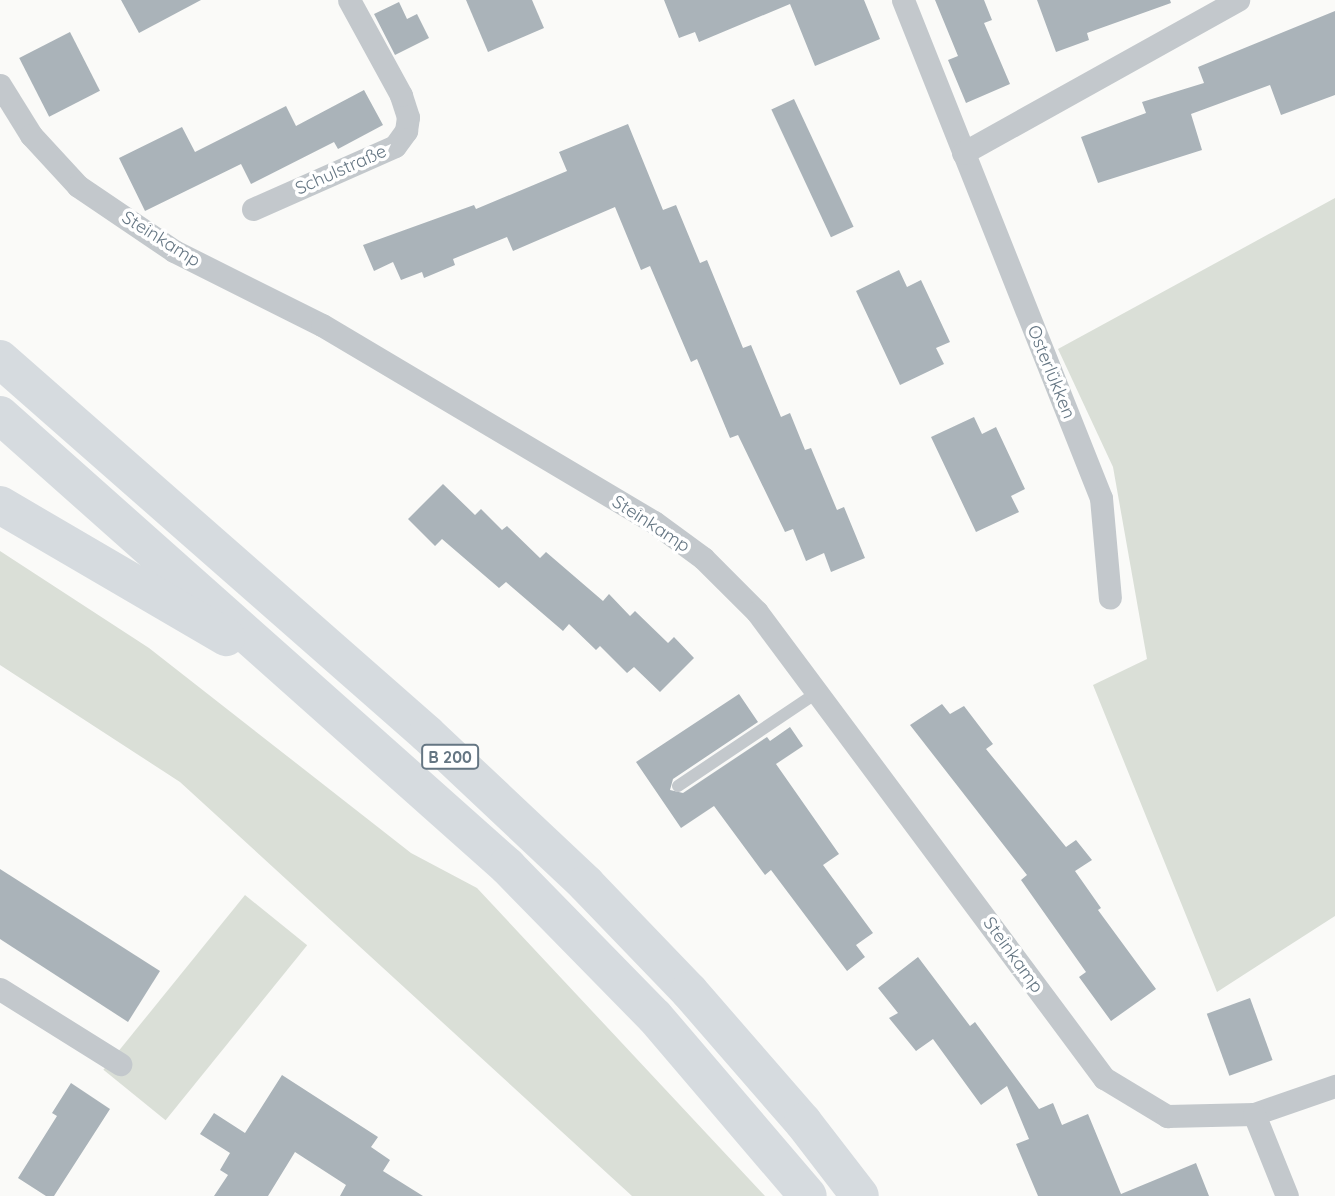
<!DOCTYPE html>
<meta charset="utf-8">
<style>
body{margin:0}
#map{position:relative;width:1335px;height:1196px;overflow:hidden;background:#fafaf8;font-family:Quicksand,sans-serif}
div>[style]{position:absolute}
.green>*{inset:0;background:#dadfd7;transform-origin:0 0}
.building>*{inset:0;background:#aab3b9;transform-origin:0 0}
.lane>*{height:12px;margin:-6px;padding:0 6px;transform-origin:6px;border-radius:6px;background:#c3c8cc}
.street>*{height:23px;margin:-11.5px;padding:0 11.5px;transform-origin:11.5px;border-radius:11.5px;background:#c3c8cc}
.highway>*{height:38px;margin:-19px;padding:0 19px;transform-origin:19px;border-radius:19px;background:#d6dbdf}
span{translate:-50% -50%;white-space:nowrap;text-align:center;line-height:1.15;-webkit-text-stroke:7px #fff;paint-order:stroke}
.shield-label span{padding:2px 5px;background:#fff;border:2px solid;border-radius:5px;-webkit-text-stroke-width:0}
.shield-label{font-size:16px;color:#657683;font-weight:700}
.street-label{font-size:18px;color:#657683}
</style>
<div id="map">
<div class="green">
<div style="clip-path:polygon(1335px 198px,1335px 916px,1217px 992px,1093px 685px,1147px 659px,1113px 467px,1058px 349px)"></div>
<div style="clip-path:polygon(0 551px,149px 648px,411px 853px,477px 888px,765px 1196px,632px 1196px,180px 782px,0 665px)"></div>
<div style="left:245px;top:895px;width:80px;height:225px;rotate:39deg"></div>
</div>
<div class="building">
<div style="clip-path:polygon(121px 0,201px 0,139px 33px)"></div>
<div style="clip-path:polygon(466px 0,532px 0,544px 28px,488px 52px)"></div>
<div style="clip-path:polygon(664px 0,864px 0,880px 39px,815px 66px,790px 4px,699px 42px,695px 32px,679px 38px)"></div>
<div style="clip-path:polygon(935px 0,984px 0,992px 20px,984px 23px,1010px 84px,966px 103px,948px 60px,958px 56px)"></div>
<div style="clip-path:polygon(1037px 0,1170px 0,1171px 3px,1087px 33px,1089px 40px,1056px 52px)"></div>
<div style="clip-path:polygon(399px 2px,407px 19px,417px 14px,429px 38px,395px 55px,374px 14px)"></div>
<div style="clip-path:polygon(1335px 11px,1335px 95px,1281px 115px,1270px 85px,1191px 114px,1202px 150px,1098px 183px,1081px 137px,1146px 113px,1142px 102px,1204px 83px,1198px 67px)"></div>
<div style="left:70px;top:32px;width:66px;height:57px;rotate:63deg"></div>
<div style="clip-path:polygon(364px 90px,383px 125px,338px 149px,334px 142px,251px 184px,241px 164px,145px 211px,119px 158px,182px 127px,195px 152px,286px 106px,296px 126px)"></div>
<div style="left:794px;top:99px;width:141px;height:25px;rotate:65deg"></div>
<div style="clip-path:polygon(628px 124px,663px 210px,676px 205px,700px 263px,707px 260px,743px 348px,751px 345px,781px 417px,790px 413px,805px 450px,811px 448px,837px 510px,844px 507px,865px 558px,831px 572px,824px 553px,806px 561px,793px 529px,785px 532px,738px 435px,730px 438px,697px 359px,691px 362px,650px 266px,641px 270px,615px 207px,513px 251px,507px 237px,453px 259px,455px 265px,424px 278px,422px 272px,401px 280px,393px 262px,374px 271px,363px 245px,474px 205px,476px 209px,567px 171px,559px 152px)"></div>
<div style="clip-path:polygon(899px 270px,907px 287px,921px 280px,950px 342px,936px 348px,944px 364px,900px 385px,856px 291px)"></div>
<div style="clip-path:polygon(974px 417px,982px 434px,996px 427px,1025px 489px,1011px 496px,1019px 512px,976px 532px,931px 437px)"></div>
<div style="clip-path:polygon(443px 484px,475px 515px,481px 509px,502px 530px,507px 526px,540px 558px,546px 552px,603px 601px,609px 594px,630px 616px,635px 611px,668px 643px,674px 637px,694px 658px,660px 692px,634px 667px,627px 673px,600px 646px,596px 650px,569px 624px,563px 631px,506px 582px,499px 588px,442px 539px,435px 546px,408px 519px)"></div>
<div style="clip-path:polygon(739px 694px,758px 722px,673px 779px,670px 790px,683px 793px,767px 737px,770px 741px,790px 727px,803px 746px,776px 764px,839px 854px,823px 865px,873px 933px,856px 945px,865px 957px,847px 971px,771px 870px,765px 875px,714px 806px,681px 828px,636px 762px)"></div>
<div style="clip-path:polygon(942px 704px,950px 714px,964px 706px,993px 744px,986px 749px,1066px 847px,1076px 840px,1092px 860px,1075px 871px,1101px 908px,1098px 910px,1156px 989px,1111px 1021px,1079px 977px,1086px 972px,1021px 880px,1027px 875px,910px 725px)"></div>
<div style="clip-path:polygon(0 869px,160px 971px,128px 1022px,0 939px)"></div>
<div style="clip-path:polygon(918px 957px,970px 1026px,975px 1022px,1039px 1109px,1053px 1103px,1062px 1125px,1088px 1114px,1121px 1194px,1196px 1163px,1209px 1196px,1038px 1196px,1016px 1144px,1029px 1139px,1007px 1086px,981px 1105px,933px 1039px,916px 1051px,889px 1018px,898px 1013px,878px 988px)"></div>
<div style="left:1250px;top:998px;width:66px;height:46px;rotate:70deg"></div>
<div style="clip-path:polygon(282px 1075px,378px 1137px,371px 1147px,390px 1160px,383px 1171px,423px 1196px,340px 1196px,346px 1185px,295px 1152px,268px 1196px,214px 1196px,228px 1175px,220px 1170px,230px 1153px,200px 1134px,214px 1113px,245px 1133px)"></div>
<div style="clip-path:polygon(71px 1083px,110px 1109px,54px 1196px,46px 1196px,18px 1178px,57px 1116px,52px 1113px)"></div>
</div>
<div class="lane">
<div style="left:678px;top:786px;width:169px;rotate:-33.9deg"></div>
</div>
<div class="street">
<div style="left:903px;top:0;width:536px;rotate:68.32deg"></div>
<div style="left:1101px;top:498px;width:100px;rotate:84.9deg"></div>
<div style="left:0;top:85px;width:59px;rotate:58.2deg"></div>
<div style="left:31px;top:135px;width:69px;rotate:47.3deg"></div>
<div style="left:78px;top:186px;width:116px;rotate:34.1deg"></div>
<div style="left:174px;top:251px;width:165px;rotate:26.6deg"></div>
<div style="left:322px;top:325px;width:386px;rotate:30.7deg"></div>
<div style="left:654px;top:522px;width:61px;rotate:36.3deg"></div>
<div style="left:703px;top:558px;width:76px;rotate:45deg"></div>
<div style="left:757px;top:612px;width:581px;rotate:53.33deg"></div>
<div style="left:1104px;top:1078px;width:74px;rotate:31.1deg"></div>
<div style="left:1167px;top:1116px;width:87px;rotate:-1.3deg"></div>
<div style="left:1254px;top:1114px;width:86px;rotate:-19.1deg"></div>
<div style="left:963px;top:153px;width:315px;rotate:-29.1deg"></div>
<div style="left:253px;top:209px;width:155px;rotate:-23.9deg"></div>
<div style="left:395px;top:146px;width:19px;rotate:-54deg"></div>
<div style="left:406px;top:131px;width:14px;rotate:-82deg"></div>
<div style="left:408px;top:117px;width:23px;rotate:-108deg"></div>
<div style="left:401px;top:95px;width:108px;rotate:-118.7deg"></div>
<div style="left:0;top:989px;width:142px;rotate:32deg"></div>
<div style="left:1254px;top:1114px;width:88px;rotate:68.1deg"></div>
</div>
<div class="highway">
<div style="left:0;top:359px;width:568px;rotate:41.29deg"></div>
<div style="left:427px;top:734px;width:219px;rotate:43.3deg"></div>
<div style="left:586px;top:884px;width:149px;rotate:46.1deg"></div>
<div style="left:689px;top:991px;width:174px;rotate:49deg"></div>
<div style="left:803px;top:1122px;width:93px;rotate:52.4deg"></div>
<div style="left:0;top:415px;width:679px;rotate:41.65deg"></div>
<div style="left:507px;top:866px;width:211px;rotate:45.6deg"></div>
<div style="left:655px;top:1017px;width:235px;rotate:49.5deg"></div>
<div style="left:0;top:505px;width:262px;rotate:30.3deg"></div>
</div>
<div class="shield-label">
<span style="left:450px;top:757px">B 200</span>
</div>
<div class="street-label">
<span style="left:341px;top:170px;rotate:-24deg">Schulstraße</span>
<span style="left:161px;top:239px;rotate:32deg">Steinkamp</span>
<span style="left:1051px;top:372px;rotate:68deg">Osterlükken</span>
<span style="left:651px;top:524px;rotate:33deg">Steinkamp</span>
<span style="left:1013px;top:955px;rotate:54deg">Steinkamp</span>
</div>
</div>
